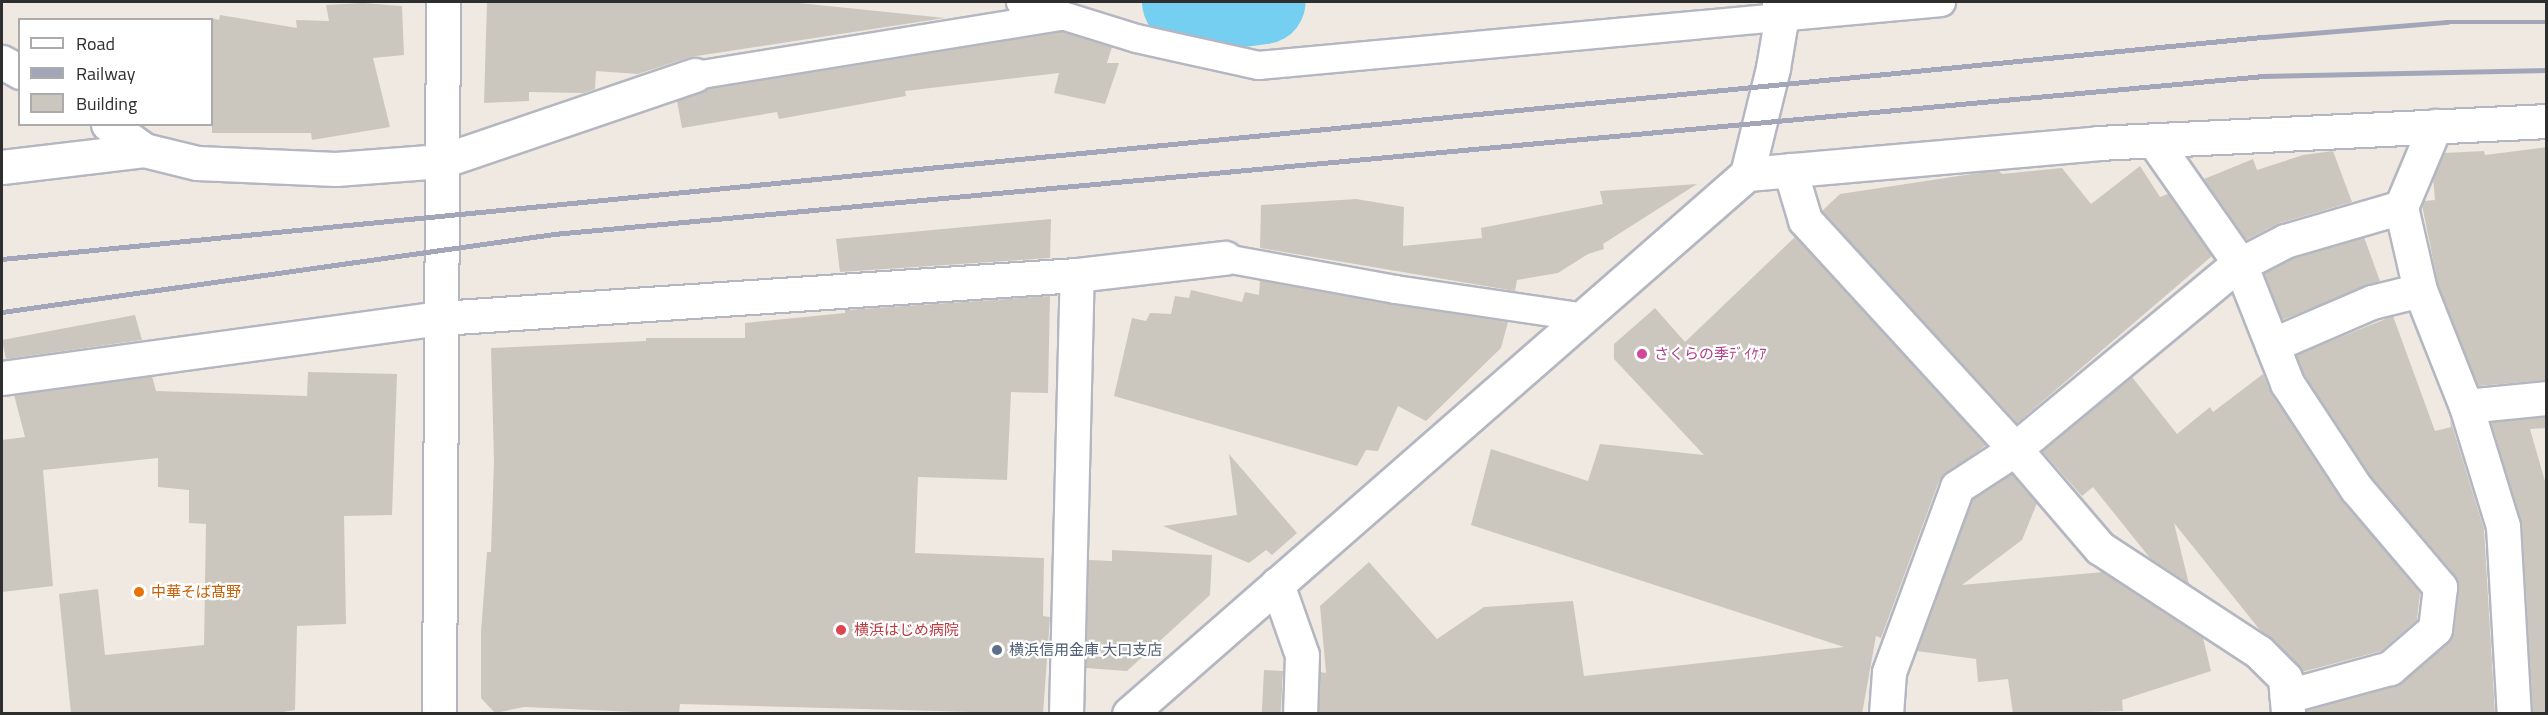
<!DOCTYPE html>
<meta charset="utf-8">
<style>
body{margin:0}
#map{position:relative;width:2548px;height:715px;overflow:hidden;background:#efe9e1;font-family:"Titillium Web","Noto Sans JP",sans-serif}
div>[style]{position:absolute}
.river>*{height:84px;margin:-42px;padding:0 42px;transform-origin:42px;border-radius:42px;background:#75cff0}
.building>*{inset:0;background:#cbc7bf;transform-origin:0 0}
.roads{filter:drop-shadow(2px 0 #b4b7c1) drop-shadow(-2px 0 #b4b7c1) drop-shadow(0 2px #b4b7c1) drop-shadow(0 -2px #b4b7c1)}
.service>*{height:27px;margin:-13.5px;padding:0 13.5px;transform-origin:13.5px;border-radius:13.5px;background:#fff}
.pedestrian>*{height:33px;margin:-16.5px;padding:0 16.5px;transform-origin:16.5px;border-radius:16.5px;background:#fff}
.minor>*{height:33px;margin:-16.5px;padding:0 16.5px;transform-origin:16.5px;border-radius:16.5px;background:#fff}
.tertiary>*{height:33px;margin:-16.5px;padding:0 16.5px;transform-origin:16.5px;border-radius:16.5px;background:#fff}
.rail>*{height:4.5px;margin:-2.25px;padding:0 2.25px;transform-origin:2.25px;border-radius:2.25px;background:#a3a6b8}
.dots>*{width:16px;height:16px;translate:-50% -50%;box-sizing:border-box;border:3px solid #fff;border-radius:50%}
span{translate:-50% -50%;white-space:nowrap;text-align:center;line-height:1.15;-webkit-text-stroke:4.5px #fff;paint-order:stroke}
.hotel-label{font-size:15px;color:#b23c85}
.left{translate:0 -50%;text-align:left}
.food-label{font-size:15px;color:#c56008}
.health-label{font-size:15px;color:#be3a42}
.service-label{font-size:15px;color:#4e5e75}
.frame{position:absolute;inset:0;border:3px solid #2e2e2e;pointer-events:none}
.legend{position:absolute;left:18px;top:18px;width:195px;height:108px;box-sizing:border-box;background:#fff;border:2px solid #ababab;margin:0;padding:8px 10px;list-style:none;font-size:18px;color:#2e2e2e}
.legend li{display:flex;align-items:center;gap:12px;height:30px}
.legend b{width:30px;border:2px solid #ababab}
</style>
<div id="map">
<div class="river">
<div style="left:1184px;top:2px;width:29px;rotate:14deg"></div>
<div style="left:1212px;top:9px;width:52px;rotate:-7.7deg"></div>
</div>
<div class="building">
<div style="clip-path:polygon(487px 2px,789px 2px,945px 18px,690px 57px,638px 74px,596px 71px,595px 89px,583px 93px,529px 92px,529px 101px,484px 103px)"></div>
<div style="clip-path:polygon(363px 3px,402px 6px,404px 55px,373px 58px,390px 127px,312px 140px,311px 133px,212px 133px,212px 18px,219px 20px,220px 15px,297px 28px,296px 20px,329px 21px,326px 5px)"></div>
<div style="clip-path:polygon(1061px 31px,1112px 47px,1107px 63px,1119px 63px,1105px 104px,1054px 93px,1059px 73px,905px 91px,906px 96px,779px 119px,777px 112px,682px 128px,677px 101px,707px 89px)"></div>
<div style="clip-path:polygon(2547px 147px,2547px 380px,2478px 386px,2438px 284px,2422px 205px,2424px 201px,2435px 200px,2433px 178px,2444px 153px,2484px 151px,2485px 155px)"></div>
<div style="clip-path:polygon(2333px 151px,2352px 202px,2280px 223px,2246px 240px,2204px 179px,2253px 159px,2257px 170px,2303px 155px)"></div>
<div style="clip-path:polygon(2140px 166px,2160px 197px,2168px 194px,2212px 256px,2017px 423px,1822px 211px,1840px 194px,1985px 172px,1999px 171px,2002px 174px,2062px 168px,2091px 204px)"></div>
<div style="clip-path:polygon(1697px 184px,1603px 244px,1604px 249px,1588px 254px,1558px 273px,1517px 280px,1515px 291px,1260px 248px,1261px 205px,1356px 199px,1404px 207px,1403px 246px,1482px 238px,1481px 228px,1603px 204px,1600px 191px)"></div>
<div style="clip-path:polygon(1051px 219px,1050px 258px,840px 272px,836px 239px)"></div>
<div style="clip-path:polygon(1795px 237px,1986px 445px,1939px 481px,1881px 638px,1876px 636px,1862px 714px,1319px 714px,1320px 672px,1326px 673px,1320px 606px,1369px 562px,1437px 639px,1484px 607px,1573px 601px,1584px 676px,1844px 647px,1471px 525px,1491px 449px,1588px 481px,1600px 444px,1704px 455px,1614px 359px,1614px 344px,1655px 308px,1685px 342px)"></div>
<div style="clip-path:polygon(2364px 237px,2380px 281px,2282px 320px,2264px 273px,2292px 258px)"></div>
<div style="clip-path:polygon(1260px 280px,1392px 304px,1508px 322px,1501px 348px,1426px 421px,1398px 406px,1378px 451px,1366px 450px,1357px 466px,1114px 396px,1132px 318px,1146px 321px,1150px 313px,1171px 314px,1175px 296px,1189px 298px,1191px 290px,1242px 302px,1245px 292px,1259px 295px)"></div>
<div style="clip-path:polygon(1050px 296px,1048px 393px,1011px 392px,1007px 480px,918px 477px,915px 553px,1044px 558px,1043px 616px,1050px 617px,1043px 714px,680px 704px,679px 714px,524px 707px,495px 713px,481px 698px,481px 632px,487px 552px,491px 552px,494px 461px,491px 348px,646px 341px,646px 338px,745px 338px,745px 323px,845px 313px,845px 310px)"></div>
<div style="clip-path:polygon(135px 315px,142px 340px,6px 359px,2px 340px)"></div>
<div style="clip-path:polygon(2393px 316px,2435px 431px,2451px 427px,2450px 419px,2484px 529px,2495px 714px,2307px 714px,2306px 710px,2402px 682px,2447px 643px,2454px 631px,2459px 589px,2455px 575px,2371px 477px,2304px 374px,2296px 355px)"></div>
<div style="clip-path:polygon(308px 372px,397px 374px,392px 515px,344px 516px,346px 624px,297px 626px,295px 710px,271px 714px,71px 714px,59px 594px,98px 589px,105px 655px,204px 645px,206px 524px,189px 523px,189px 490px,158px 487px,158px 458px,43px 470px,53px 586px,2px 592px,2px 440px,25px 437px,14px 395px,152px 376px,156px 391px,307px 396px)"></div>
<div style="clip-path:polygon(2263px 374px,2271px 393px,2340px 498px,2420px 593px,2417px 620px,2381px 651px,2302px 672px,2260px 630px,2174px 523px,2189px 584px,2150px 558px,2093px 487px,2082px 496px,2042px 451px,2132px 377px,2177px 434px,2210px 407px,2213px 412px)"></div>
<div style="clip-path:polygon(2547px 417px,2547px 428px,2530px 429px,2547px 488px,2547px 714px,2533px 714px,2522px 525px,2491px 422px)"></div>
<div style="clip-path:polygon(1229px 454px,1297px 533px,1272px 555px,1266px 550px,1249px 563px,1163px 526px,1237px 515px)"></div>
<div style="clip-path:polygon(2012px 474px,2037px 503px,2022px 540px,1962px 585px,2103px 572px,2203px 638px,2211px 671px,2122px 700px,2123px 711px,2013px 714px,2008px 679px,1978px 682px,1976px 659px,1917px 651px,1972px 499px)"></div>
<div style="clip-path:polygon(1112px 550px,1212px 555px,1210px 595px,1127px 671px,1086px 668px,1089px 560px,1112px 561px)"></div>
<div style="left:1264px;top:670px;width:19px;height:44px;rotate:3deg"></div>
</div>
<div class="roads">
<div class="service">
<div style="left:1020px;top:2px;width:121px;rotate:17.2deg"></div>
<div style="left:1136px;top:38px;width:125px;rotate:12.5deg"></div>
<div style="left:1258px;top:65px;width:686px;rotate:-5.27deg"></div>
<div style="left:695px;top:75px;width:368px;rotate:-9.2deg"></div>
<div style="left:1225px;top:258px;width:173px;rotate:10.3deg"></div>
<div style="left:1395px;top:289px;width:191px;rotate:8.4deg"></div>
</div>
<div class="pedestrian">
<div style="left:2154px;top:141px;width:150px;rotate:55deg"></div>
<div style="left:2240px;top:264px;width:128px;rotate:68.4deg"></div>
<div style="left:2287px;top:383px;width:126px;rotate:56.7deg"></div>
<div style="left:2356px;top:488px;width:130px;rotate:49.7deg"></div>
<div style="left:2440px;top:587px;width:42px;rotate:96.8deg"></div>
<div style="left:2435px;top:629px;width:60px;rotate:139.1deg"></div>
<div style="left:2390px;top:668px;width:107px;rotate:164.8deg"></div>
<div style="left:2401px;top:207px;width:85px;rotate:77.1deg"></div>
<div style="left:2420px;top:290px;width:125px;rotate:68.4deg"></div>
<div style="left:2466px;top:406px;width:126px;rotate:72.9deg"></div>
<div style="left:2503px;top:526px;width:188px;rotate:86.7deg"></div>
<div style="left:2272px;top:345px;width:109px;rotate:-23.3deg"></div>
<div style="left:2372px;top:302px;width:49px;rotate:-14deg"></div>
<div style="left:2466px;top:406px;width:80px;rotate:-5.7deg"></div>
<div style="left:2015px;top:449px;width:130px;rotate:49.4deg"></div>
<div style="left:2100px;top:548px;width:190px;rotate:33.2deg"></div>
<div style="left:2259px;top:652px;width:37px;rotate:45deg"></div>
<div style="left:2285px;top:678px;width:36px;rotate:85deg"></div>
<div style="left:1886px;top:714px;width:42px;rotate:-85.9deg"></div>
<div style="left:1889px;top:672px;width:197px;rotate:-69.8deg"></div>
<div style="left:1957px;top:487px;width:69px;rotate:-33.2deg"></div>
<div style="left:2015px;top:449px;width:283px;rotate:-39.7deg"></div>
<div style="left:2233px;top:268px;width:59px;rotate:-27.4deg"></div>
<div style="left:2285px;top:241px;width:121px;rotate:-16.3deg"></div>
<div style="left:2401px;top:207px;width:88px;rotate:-67.2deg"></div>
</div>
<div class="minor">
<div style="left:1779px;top:2px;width:24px;rotate:88deg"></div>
<div style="left:1780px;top:26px;width:43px;rotate:99.5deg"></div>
<div style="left:1773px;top:68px;width:109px;rotate:103.8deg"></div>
<div style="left:1747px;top:174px;width:352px;rotate:-5deg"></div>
<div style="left:2098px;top:143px;width:449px;rotate:-2.8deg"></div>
<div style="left:2px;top:62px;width:21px;rotate:29deg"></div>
<div style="left:108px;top:124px;width:44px;rotate:35.8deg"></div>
<div style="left:144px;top:150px;width:55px;rotate:13.8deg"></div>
<div style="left:197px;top:163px;width:139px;rotate:2.5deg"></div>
<div style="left:336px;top:169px;width:106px;rotate:-4.3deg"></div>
<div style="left:442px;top:161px;width:267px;rotate:-18.8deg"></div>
<div style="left:2px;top:167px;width:143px;rotate:-6.8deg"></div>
<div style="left:1790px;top:170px;width:52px;rotate:73.3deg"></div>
<div style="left:1805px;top:220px;width:311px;rotate:47.5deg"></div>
<div style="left:2px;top:378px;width:443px;rotate:-7.8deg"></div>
<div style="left:441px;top:318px;width:637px;rotate:-3.87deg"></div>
<div style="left:1077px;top:275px;width:149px;rotate:-6.6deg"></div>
<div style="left:1277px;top:584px;width:75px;rotate:70.6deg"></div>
<div style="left:1302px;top:655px;width:59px;rotate:91.9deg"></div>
</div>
<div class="tertiary">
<div style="left:439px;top:714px;width:712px;rotate:-89.68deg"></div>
<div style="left:1066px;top:714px;width:439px;rotate:-88.6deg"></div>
<div style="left:1129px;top:714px;width:821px;rotate:-41.15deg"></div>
</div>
</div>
<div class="rail">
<div style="left:2px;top:259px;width:2273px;rotate:-5.61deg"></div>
<div style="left:2264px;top:37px;width:184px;rotate:-4.7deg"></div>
<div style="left:2447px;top:22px;width:99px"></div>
<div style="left:2px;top:312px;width:557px;rotate:-8.04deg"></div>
<div style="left:554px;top:234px;width:1717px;rotate:-5.28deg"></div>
<div style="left:2264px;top:76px;width:282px;rotate:-1.2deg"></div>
</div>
<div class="dots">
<div style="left:1642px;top:354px;background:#d1479c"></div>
<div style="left:139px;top:592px;background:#e8710a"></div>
<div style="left:841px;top:630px;background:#e0444e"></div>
<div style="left:997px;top:650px;background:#5c6f8a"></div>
</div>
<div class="hotel-label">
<span class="left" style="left:1654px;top:354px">さくらの季ﾃﾞｲｹｱ</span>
</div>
<div class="food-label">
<span class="left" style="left:151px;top:592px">中華そば髙野</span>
</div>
<div class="health-label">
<span class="left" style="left:854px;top:630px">横浜はじめ病院</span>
</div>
<div class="service-label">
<span class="left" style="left:1009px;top:650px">横浜信用金庫 大口支店</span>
</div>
<div class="frame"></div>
<ul class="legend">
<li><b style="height:8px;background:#fff"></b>Road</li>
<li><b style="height:8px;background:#a3a6b8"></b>Railway</li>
<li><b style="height:16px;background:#cbc7bf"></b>Building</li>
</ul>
</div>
